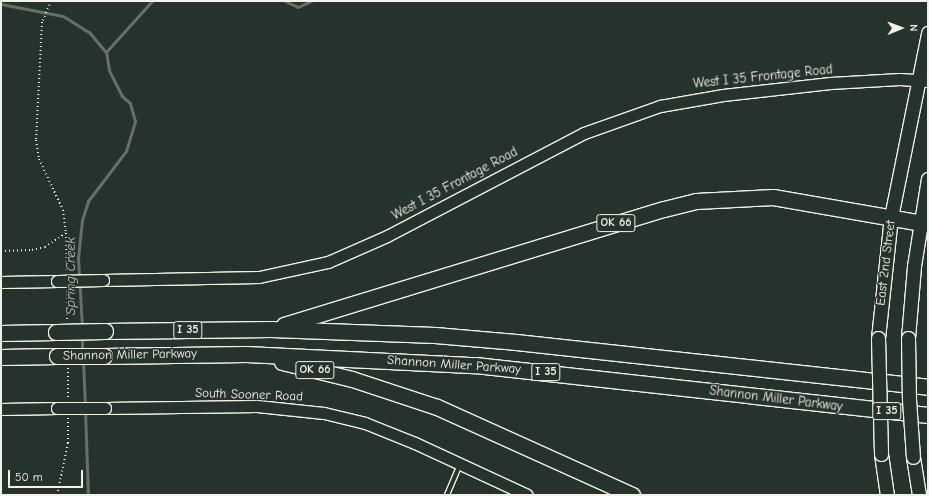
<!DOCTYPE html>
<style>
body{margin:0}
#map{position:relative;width:929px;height:496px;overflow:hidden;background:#26332d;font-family:"Comic Neue",sans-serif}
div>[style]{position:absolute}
.stream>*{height:3px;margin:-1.5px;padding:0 1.5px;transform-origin:1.5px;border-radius:1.5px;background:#676f68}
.path>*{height:2px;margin-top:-1px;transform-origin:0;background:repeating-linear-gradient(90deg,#f4f1e8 0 1px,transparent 0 4px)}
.roads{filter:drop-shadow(1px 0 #f4f1e8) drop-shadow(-1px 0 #f4f1e8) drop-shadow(0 1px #f4f1e8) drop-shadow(0 -1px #f4f1e8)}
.service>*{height:4px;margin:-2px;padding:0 2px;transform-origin:2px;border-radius:2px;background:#26332d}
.tertiary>*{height:11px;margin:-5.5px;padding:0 5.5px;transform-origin:5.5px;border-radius:5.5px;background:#26332d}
.primary>*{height:13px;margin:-6.5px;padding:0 6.5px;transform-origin:6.5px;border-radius:6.5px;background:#26332d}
.motorway>*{height:15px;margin:-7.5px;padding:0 7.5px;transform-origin:7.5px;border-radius:7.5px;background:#26332d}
.bridges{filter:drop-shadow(1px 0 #f4f1e8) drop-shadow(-1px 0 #f4f1e8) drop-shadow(0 1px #f4f1e8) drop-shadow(0 -1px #f4f1e8)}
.tertiary-bridge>*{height:11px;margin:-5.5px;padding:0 5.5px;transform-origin:5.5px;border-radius:5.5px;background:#26332d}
.primary-bridge>*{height:13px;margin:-6.5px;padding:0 6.5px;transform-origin:6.5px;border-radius:6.5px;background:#26332d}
.motorway-bridge>*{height:15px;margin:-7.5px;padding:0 7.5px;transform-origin:7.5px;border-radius:7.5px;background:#26332d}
span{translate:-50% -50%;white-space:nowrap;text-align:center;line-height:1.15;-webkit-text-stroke:3px #26332d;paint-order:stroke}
.shield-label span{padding:1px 3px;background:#26332d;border:1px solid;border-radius:3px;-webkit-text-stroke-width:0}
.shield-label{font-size:12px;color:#f4f1e8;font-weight:700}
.street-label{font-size:13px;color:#f4f1e8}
.water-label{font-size:14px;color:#bcbdb5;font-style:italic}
.frame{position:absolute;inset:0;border:2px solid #f4f1e8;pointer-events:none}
.north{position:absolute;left:881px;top:8px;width:40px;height:40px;-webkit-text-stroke:3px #26332d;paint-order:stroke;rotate:89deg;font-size:11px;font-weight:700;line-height:16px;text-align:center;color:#f4f1e8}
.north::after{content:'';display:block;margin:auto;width:14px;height:18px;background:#f4f1e8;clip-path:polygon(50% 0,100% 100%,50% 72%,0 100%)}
.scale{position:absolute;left:8px;top:470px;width:75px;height:18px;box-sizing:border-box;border:2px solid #f4f1e8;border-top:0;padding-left:5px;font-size:12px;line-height:14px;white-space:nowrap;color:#f4f1e8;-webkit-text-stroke:3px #26332d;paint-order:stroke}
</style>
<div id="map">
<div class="stream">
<div style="left:285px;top:1px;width:14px;rotate:25deg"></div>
<div style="left:298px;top:7px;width:14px;rotate:-25deg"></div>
<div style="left:1px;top:4px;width:63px;rotate:11deg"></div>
<div style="left:63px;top:16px;width:31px;rotate:32deg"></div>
<div style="left:89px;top:32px;width:26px;rotate:50deg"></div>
<div style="left:106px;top:52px;width:69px;rotate:-48deg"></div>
<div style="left:82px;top:327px;width:69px;rotate:-93.3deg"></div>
<div style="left:78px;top:258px;width:38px;rotate:-84deg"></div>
<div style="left:82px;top:220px;width:20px;rotate:-72deg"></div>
<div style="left:88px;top:201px;width:63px;rotate:-52.8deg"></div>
<div style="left:126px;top:151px;width:31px;rotate:-73deg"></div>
<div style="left:135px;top:121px;width:19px;rotate:-106deg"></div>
<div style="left:130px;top:103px;width:11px;rotate:-139deg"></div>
<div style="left:122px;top:96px;width:29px;rotate:-117deg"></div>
<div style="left:109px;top:70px;width:18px;rotate:-99deg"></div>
<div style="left:82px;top:337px;width:14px;rotate:90deg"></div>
<div style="left:83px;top:360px;width:45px;rotate:87.5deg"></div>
<div style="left:85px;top:410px;width:85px;rotate:88deg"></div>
</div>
<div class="path">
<div style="left:51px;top:1px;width:23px;rotate:113deg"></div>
<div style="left:42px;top:22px;width:118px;rotate:92.9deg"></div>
<div style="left:36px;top:140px;width:19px;rotate:81deg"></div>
<div style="left:39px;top:159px;width:56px;rotate:64.8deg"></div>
<div style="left:63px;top:210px;width:23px;rotate:83deg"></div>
<div style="left:66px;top:233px;width:39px;rotate:89deg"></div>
<div style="left:1px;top:251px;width:31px;rotate:-2deg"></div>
<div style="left:32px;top:250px;width:13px;rotate:-13deg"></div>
<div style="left:45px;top:247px;width:25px;rotate:-34deg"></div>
<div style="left:67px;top:290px;width:30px;rotate:90deg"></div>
<div style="left:68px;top:368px;width:30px;rotate:90deg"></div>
<div style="left:57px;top:495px;width:53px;rotate:-78.1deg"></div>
<div style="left:68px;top:443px;width:25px;rotate:-90deg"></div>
</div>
<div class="roads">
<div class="service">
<div style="left:447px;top:495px;width:33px;rotate:-67deg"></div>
</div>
<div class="tertiary">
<div style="left:103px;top:280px;width:156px;rotate:-1.1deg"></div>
<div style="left:259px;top:277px;width:71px;rotate:-12.3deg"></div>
<div style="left:328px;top:262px;width:64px;rotate:-23.8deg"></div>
<div style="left:387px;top:236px;width:222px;rotate:-27.6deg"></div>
<div style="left:584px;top:133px;width:81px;rotate:-19.6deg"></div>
<div style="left:660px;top:106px;width:64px;rotate:-9.9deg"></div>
<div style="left:723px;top:95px;width:108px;rotate:-6.4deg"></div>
<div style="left:830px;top:83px;width:70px;rotate:-3.3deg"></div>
<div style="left:900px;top:79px;width:28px;rotate:4deg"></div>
<div style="left:1px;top:282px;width:56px;rotate:-1deg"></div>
<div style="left:105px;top:408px;width:152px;rotate:-0.8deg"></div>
<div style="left:257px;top:406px;width:67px;rotate:6deg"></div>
<div style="left:324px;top:413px;width:42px;rotate:13.7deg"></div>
<div style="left:365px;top:423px;width:54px;rotate:21.8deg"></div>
<div style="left:415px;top:443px;width:123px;rotate:24.9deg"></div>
<div style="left:1px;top:409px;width:56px;rotate:-1deg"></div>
</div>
<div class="primary">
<div style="left:878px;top:338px;width:122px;rotate:-83.9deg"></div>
<div style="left:891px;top:217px;width:188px;rotate:-78.6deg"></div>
<div style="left:908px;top:338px;width:72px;rotate:-85.2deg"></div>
<div style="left:914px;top:266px;width:88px;rotate:-80.9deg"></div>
<div style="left:881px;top:454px;width:41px;rotate:81.7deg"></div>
<div style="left:913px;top:457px;width:38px;rotate:81deg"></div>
</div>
<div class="motorway">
<div style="left:284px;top:325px;width:397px;rotate:-17deg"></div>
<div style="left:664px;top:209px;width:33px;rotate:-14deg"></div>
<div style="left:696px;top:201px;width:77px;rotate:-3deg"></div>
<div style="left:773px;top:197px;width:157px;rotate:9.9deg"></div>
<div style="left:105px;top:331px;width:166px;rotate:-0.7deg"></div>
<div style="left:271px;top:329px;width:164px;rotate:2.1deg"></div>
<div style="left:435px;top:335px;width:81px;rotate:4.9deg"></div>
<div style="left:516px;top:342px;width:414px;rotate:6.2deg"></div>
<div style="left:1px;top:333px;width:55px;rotate:-1deg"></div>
<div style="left:104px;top:356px;width:142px;rotate:-0.8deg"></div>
<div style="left:246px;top:354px;width:229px;rotate:2.8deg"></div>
<div style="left:475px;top:365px;width:456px;rotate:6.3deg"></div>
<div style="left:1px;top:357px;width:56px;rotate:-1deg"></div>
<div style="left:282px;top:362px;width:72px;rotate:13.7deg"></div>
<div style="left:352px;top:379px;width:89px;rotate:18.2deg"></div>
<div style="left:437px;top:407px;width:214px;rotate:24.3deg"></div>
</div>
</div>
<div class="bridges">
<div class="tertiary-bridge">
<div style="left:57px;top:281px;width:46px;rotate:-1.2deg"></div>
<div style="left:57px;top:408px;width:48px"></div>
</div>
<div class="primary-bridge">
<div style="left:878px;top:338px;width:116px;rotate:88.5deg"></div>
<div style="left:908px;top:338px;width:61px;rotate:89.1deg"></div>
<div style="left:909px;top:399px;width:58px;rotate:86.1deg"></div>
</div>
<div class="motorway-bridge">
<div style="left:56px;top:332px;width:49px;rotate:-1.2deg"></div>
<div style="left:57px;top:356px;width:47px"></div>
</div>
</div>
<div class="shield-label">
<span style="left:616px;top:223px">OK 66</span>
<span style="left:188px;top:330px">I 35</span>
<span style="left:315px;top:370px">OK 66</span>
<span style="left:546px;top:372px">I 35</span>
<span style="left:887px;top:411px">I 35</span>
</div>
<div class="street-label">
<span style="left:763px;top:77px;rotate:-6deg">West I 35 Frontage Road</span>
<span style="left:455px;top:184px;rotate:-28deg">West I 35 Frontage Road</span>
<span style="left:886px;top:263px;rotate:-83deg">East 2nd Street</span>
<span style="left:130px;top:355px;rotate:-1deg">Shannon Miller Parkway</span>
<span style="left:454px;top:365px;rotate:4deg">Shannon Miller Parkway</span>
<span style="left:249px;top:395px;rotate:2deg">South Sooner Road</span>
<span style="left:776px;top:399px;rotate:7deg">Shannon Miller Parkway</span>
</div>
<div class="water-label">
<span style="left:71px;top:276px;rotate:-90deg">Spring Creek</span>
</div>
<div class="frame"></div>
<div class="north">N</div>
<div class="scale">50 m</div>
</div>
